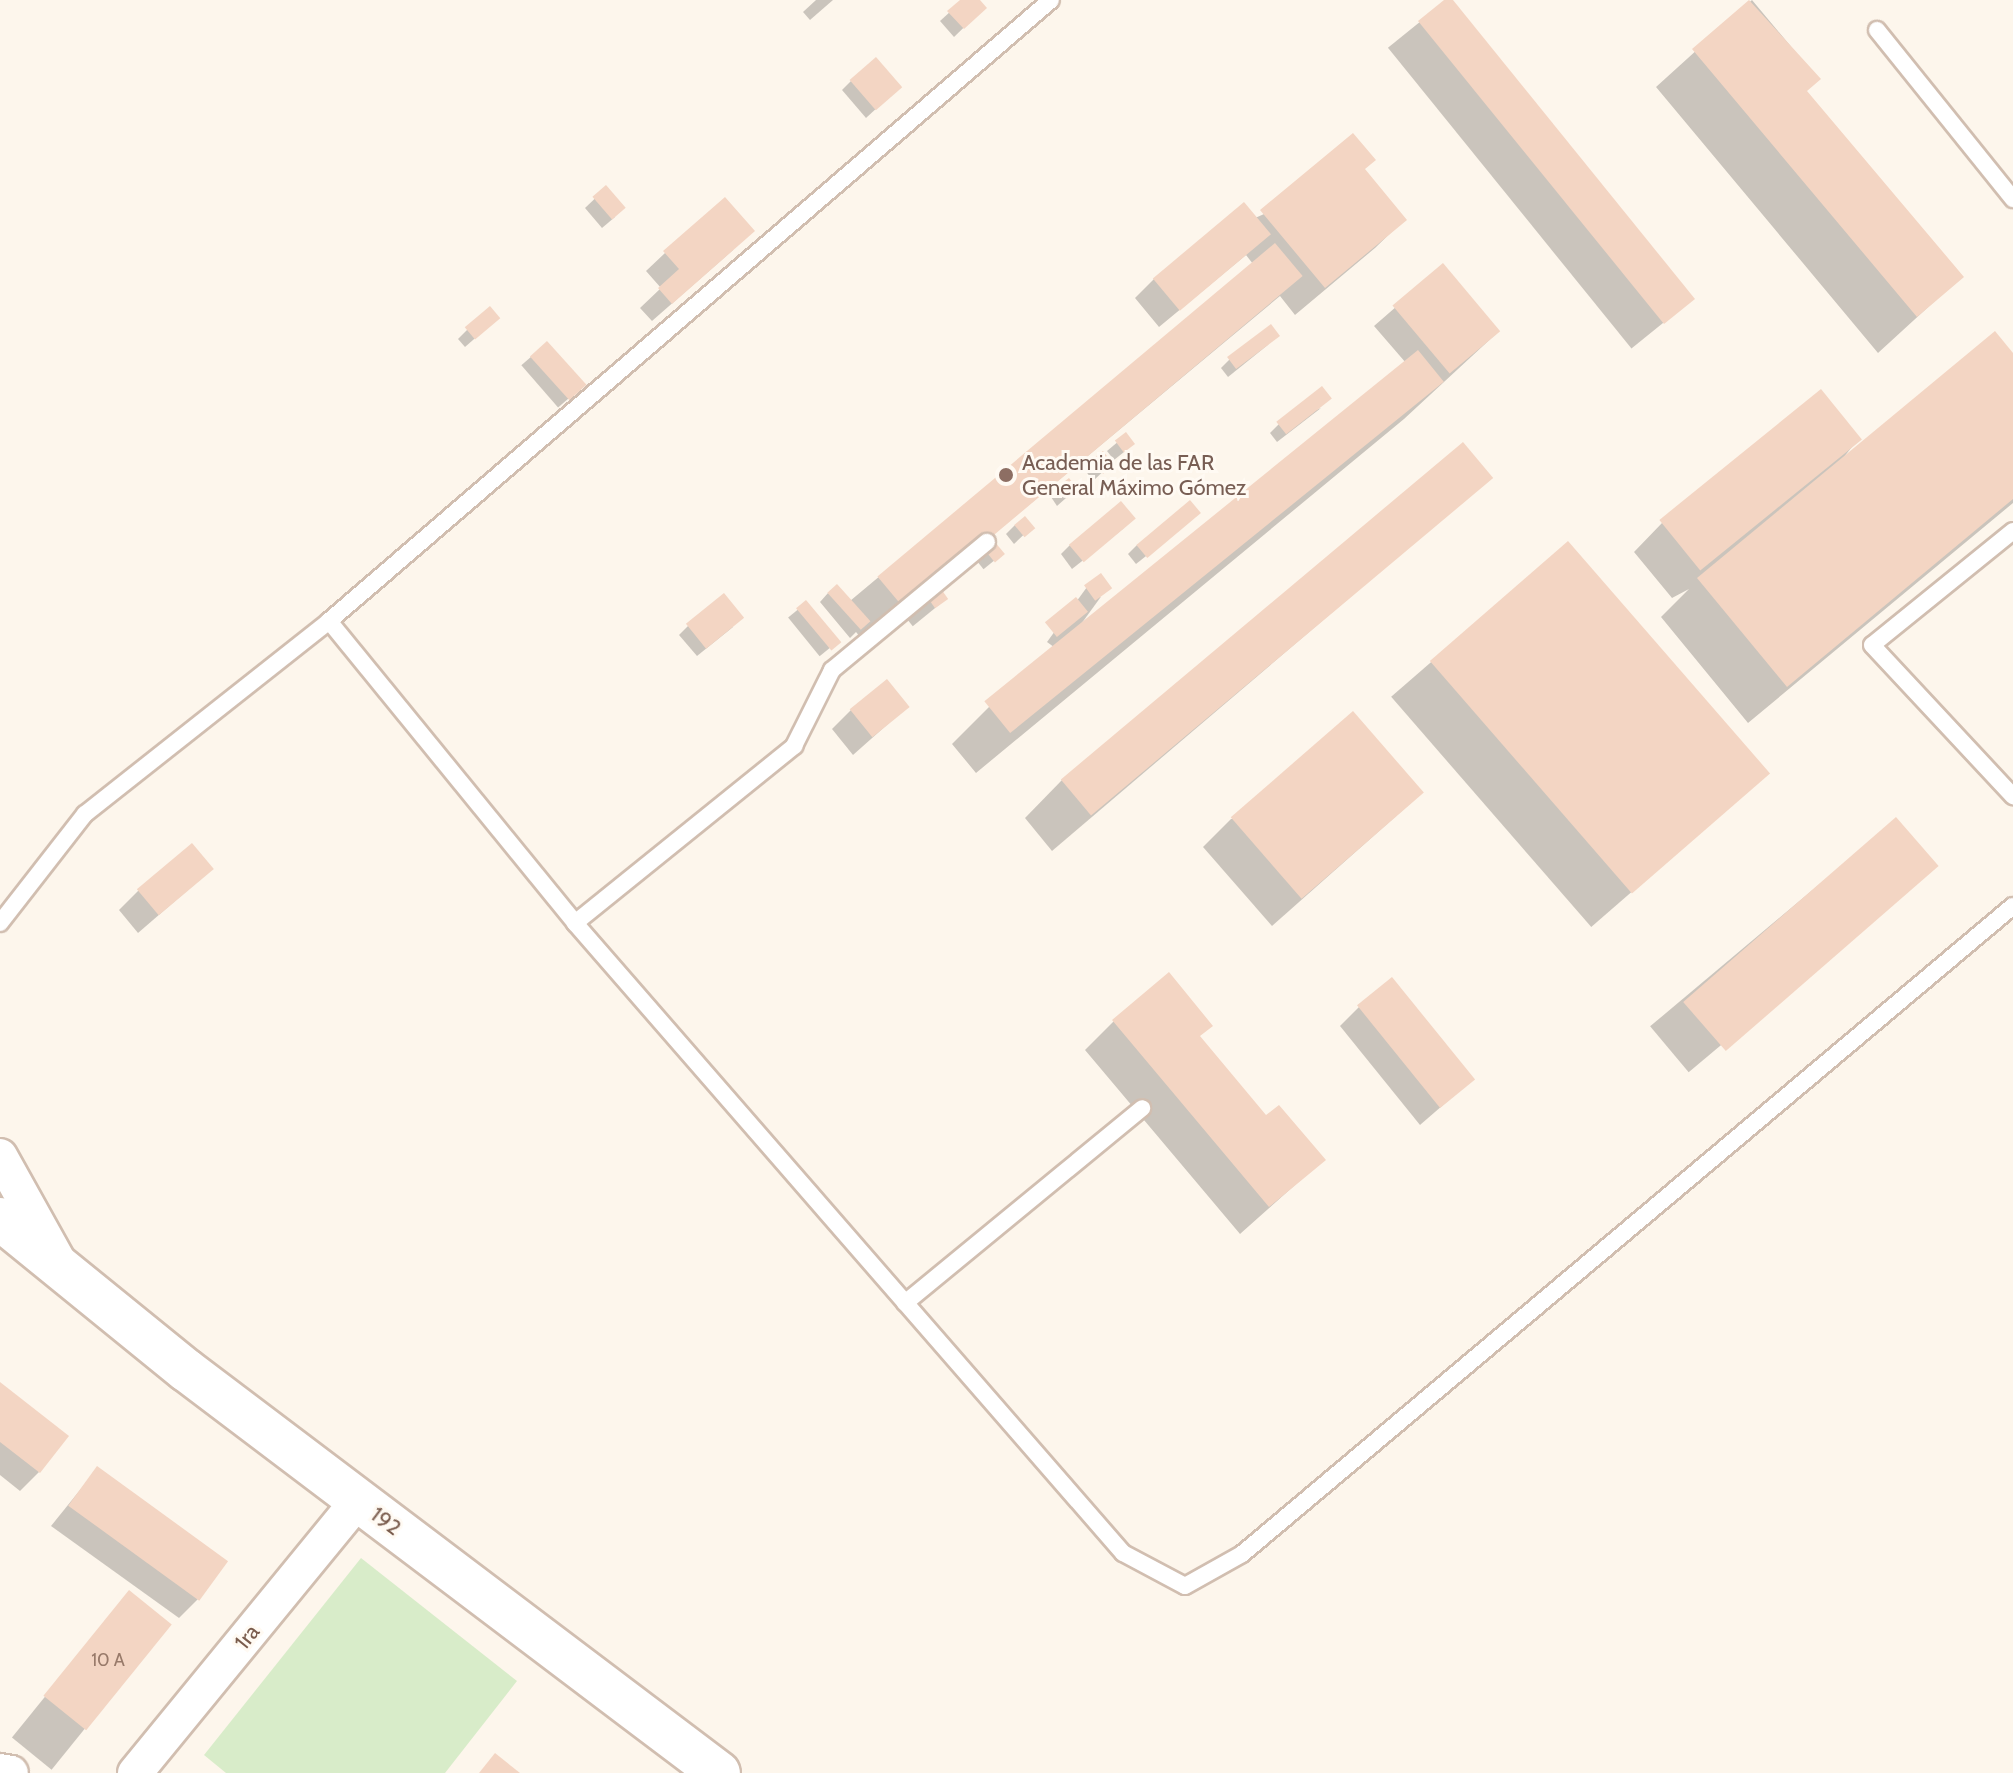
<!DOCTYPE html>
<meta charset="utf-8">
<style>
body{margin:0}
#map{position:relative;width:2013px;height:1773px;overflow:hidden;background:#fdf6ec;font-family:Cabin,sans-serif}
div>[style]{position:absolute}
.green>*{inset:0;background:#d8ecc9}
.shadow>*{inset:0;background:#0003;transform-origin:0 0}
.building>*{inset:0;background:#f3d5c3;transform-origin:0 0}
.roads{filter:drop-shadow(2px 0 #d1beb0) drop-shadow(-2px 0 #d1beb0) drop-shadow(0 2px #d1beb0) drop-shadow(0 -2px #d1beb0)}
.service>*{height:16px;margin:-8px;padding:0 8px;transform-origin:8px;border-radius:8px;background:#fff}
.minor>*{height:34px;margin:-17px;padding:0 17px;transform-origin:17px;border-radius:17px;background:#fff}
.tertiary>*{height:42px;margin:-21px;padding:0 21px;transform-origin:21px;border-radius:21px;background:#fff}
.dots>*{width:22px;height:22px;translate:-50% -50%;box-sizing:border-box;border:4px solid #fffaf3;border-radius:50%}
span{translate:-50% -50%;white-space:nowrap;text-align:center;line-height:1.15;-webkit-text-stroke:6px #fffaf3;paint-order:stroke}
.number-label{font-size:18px;color:#987a6a}
.number-label span{-webkit-text-stroke-width:0}
.education-label{font-size:22px;color:#785e54}
.left{translate:0 -50%;text-align:left}
.street-label{font-size:22px;color:#7a5c4d}
</style>
<div id="map">
<div class="green">
<div style="clip-path:polygon(361px 1558px,517px 1681px,445px 1773px,226px 1773px,204px 1755px)"></div>
</div>
<div class="shadow">
<div style="clip-path:polygon(816px 0,833px 0,810px 20px,803px 12px)"></div>
<div style="clip-path:polygon(963px 0,984px 8px,954px 37px,940px 21px)"></div>
<div style="left:1447px;top:0;width:387px;height:76px;rotate:51deg"></div>
<div style="clip-path:polygon(1752px 0,1818px 79px,1805px 92px,1961px 277px,1878px 353px,1656px 87px)"></div>
<div style="clip-path:polygon(851px 81px,891px 95px,866px 118px,842px 90px)"></div>
<div style="clip-path:polygon(1363px 170px,1404px 220px,1375px 248px,1295px 315px,1280px 296px,864px 642px,856px 632px,850px 638px,820px 602px,828px 593px,850px 601px,1253px 264px,1246px 255px,1159px 327px,1135px 298px,1154px 279px,1244px 205px,1255px 218px)"></div>
<div style="clip-path:polygon(606px 188px,615px 217px,602px 228px,585px 208px)"></div>
<div style="clip-path:polygon(733px 250px,652px 321px,640px 308px,661px 288px,646px 271px,665px 253px)"></div>
<div style="clip-path:polygon(1443px 266px,1498px 332px,1404px 419px,976px 773px,952px 744px,989px 707px,1406px 363px,1374px 326px)"></div>
<div style="clip-path:polygon(489px 326px,465px 347px,458px 339px,467px 330px)"></div>
<div style="left:547px;top:343px;width:56px;height:34px;rotate:49deg"></div>
<div style="clip-path:polygon(1269px 344px,1228px 377px,1221px 368px,1230px 359px)"></div>
<div style="clip-path:polygon(2013px 356px,2013px 503px,1748px 723px,1661px 617px,1689px 589px,1672px 598px,1634px 552px,1662px 523px,1859px 438px,1840px 462px)"></div>
<div style="clip-path:polygon(1321px 408px,1277px 442px,1270px 433px,1279px 424px)"></div>
<div style="clip-path:polygon(1126px 435px,1124px 452px,1114px 460px,1107px 451px)"></div>
<div style="clip-path:polygon(1093px 461px,1111px 464px,1093px 481px,1085px 470px)"></div>
<div style="clip-path:polygon(1490px 478px,1052px 851px,1025px 818px,1062px 780px)"></div>
<div style="clip-path:polygon(1060px 489px,1075px 490px,1057px 506px,1051px 497px)"></div>
<div style="clip-path:polygon(1189px 522px,1136px 564px,1128px 554px,1137px 545px)"></div>
<div style="clip-path:polygon(1015px 525px,1032px 527px,1014px 544px,1006px 534px)"></div>
<div style="clip-path:polygon(1124px 528px,1072px 569px,1061px 554px,1070px 545px)"></div>
<div style="left:994px;top:544px;width:13px;height:24px;rotate:51deg"></div>
<div style="left:1567px;top:544px;width:305px;height:233px;rotate:49deg"></div>
<div style="left:1087px;top:587px;width:17px;height:68px;rotate:36deg"></div>
<div style="left:938px;top:589px;width:13px;height:43px;rotate:51deg"></div>
<div style="left:806px;top:603px;width:50px;height:23px;rotate:51deg"></div>
<div style="clip-path:polygon(688px 626px,733px 627px,697px 656px,679px 635px)"></div>
<div style="clip-path:polygon(907px 707px,853px 755px,832px 729px,851px 710px)"></div>
<div style="clip-path:polygon(1422px 793px,1272px 926px,1203px 847px,1231px 819px)"></div>
<div style="left:1896px;top:820px;width:60px;height:321px;rotate:50deg"></div>
<div style="clip-path:polygon(212px 869px,138px 933px,119px 910px,138px 891px)"></div>
<div style="clip-path:polygon(1359px 1007px,1472px 1080px,1420px 1125px,1340px 1026px)"></div>
<div style="clip-path:polygon(1114px 1021px,1199px 1037px,1266px 1118px,1323px 1160px,1240px 1234px,1085px 1050px)"></div>
<div style="clip-path:polygon(0 1385px,39px 1472px,20px 1491px,0 1475px)"></div>
<div style="clip-path:polygon(97px 1469px,198px 1599px,179px 1618px,51px 1526px)"></div>
<div style="left:129px;top:1593px;width:51px;height:186px;rotate:39deg"></div>
</div>
<div class="building">
<div style="clip-path:polygon(960px 0,980px 0,987px 8px,964px 29px,947px 11px)"></div>
<div style="clip-path:polygon(1444px 0,1453px 0,1695px 299px,1664px 324px,1418px 21px)"></div>
<div style="clip-path:polygon(1749px 0,1821px 79px,1807px 91px,1964px 277px,1917px 317px,1692px 49px)"></div>
<div style="left:876px;top:57px;width:40px;height:35px;rotate:49deg"></div>
<div style="clip-path:polygon(1353px 133px,1376px 160px,1365px 169px,1407px 220px,1325px 288px,1260px 210px)"></div>
<div style="left:606px;top:185px;width:30px;height:18px;rotate:49deg"></div>
<div style="clip-path:polygon(725px 197px,755px 231px,672px 304px,658px 288px,679px 269px,663px 251px)"></div>
<div style="left:1244px;top:202px;width:42px;height:119px;rotate:50deg"></div>
<div style="left:1275px;top:243px;width:43px;height:519px;rotate:50deg"></div>
<div style="left:1443px;top:263px;width:89px;height:66px;rotate:50deg"></div>
<div style="left:490px;top:306px;width:16px;height:33px;rotate:50deg"></div>
<div style="left:1271px;top:324px;width:15px;height:55px;rotate:53deg"></div>
<div style="clip-path:polygon(1995px 331px,2013px 353px,2013px 499px,1787px 687px,1697px 578px)"></div>
<div style="left:547px;top:341px;width:59px;height:23px;rotate:48deg"></div>
<div style="left:1418px;top:350px;width:41px;height:558px;rotate:51deg"></div>
<div style="left:1322px;top:386px;width:16px;height:58px;rotate:52deg"></div>
<div style="left:1821px;top:389px;width:65px;height:208px;rotate:51deg"></div>
<div style="left:1126px;top:432px;width:15px;height:14px;rotate:53deg"></div>
<div style="left:1463px;top:442px;width:47px;height:525px;rotate:50deg"></div>
<div style="left:1103px;top:451px;width:18px;height:14px;rotate:52deg"></div>
<div style="left:1069px;top:478px;width:15px;height:14px;rotate:53deg"></div>
<div style="left:1190px;top:500px;width:17px;height:70px;rotate:50deg"></div>
<div style="left:1121px;top:501px;width:23px;height:68px;rotate:50deg"></div>
<div style="left:1025px;top:516px;width:16px;height:14px;rotate:50deg"></div>
<div style="left:994px;top:541px;width:17px;height:13px;rotate:50deg"></div>
<div style="left:1568px;top:541px;width:308px;height:183px;rotate:49deg"></div>
<div style="left:1101px;top:573px;width:19px;height:21px;rotate:54deg"></div>
<div style="left:837px;top:584px;width:50px;height:13px;rotate:48deg"></div>
<div style="left:939px;top:586px;width:16px;height:16px;rotate:55deg"></div>
<div style="left:724px;top:593px;width:32px;height:49px;rotate:51deg"></div>
<div style="left:1076px;top:597px;width:19px;height:40px;rotate:51deg"></div>
<div style="left:806px;top:600px;width:55px;height:13px;rotate:50deg"></div>
<div style="left:887px;top:679px;width:36px;height:48px;rotate:51deg"></div>
<div style="left:1353px;top:711px;width:108px;height:162px;rotate:49deg"></div>
<div style="left:1896px;top:817px;width:65px;height:282px;rotate:49deg"></div>
<div style="left:192px;top:843px;width:34px;height:72px;rotate:50deg"></div>
<div style="clip-path:polygon(1169px 972px,1213px 1026px,1200px 1036px,1266px 1115px,1279px 1105px,1326px 1160px,1269px 1207px,1112px 1020px)"></div>
<div style="left:1392px;top:977px;width:132px;height:45px;rotate:51deg"></div>
<div style="clip-path:polygon(0 1382px,69px 1436px,40px 1473px,0 1442px)"></div>
<div style="left:97px;top:1466px;width:162px;height:49px;rotate:36deg"></div>
<div style="left:129px;top:1590px;width:55px;height:136px;rotate:39deg"></div>
<div style="clip-path:polygon(495px 1753px,520px 1773px,479px 1773px)"></div>
</div>
<div class="roads">
<div class="service">
<div style="left:1877px;top:30px;width:217px;rotate:51.2deg"></div>
<div style="left:2013px;top:531px;width:181px;rotate:141deg"></div>
<div style="left:1872px;top:645px;width:207px;rotate:47deg"></div>
<div style="left:329px;top:621px;width:390px;rotate:50.8deg"></div>
<div style="left:575px;top:923px;width:835px;rotate:48.98deg"></div>
<div style="left:1123px;top:1553px;width:70px;rotate:28deg"></div>
<div style="left:1185px;top:1586px;width:65px;rotate:-29.3deg"></div>
<div style="left:1242px;top:1554px;width:1007px;rotate:-40.05deg"></div>
<div style="left:0;top:923px;width:138px;rotate:-52.1deg"></div>
<div style="left:85px;top:814px;width:311px;rotate:-38.3deg"></div>
<div style="left:329px;top:621px;width:952px;rotate:-40.7deg"></div>
<div style="left:575px;top:923px;width:282px;rotate:-38.9deg"></div>
<div style="left:794px;top:746px;width:85px;rotate:-63.4deg"></div>
<div style="left:832px;top:670px;width:201px;rotate:-39.6deg"></div>
<div style="left:905px;top:1303px;width:307px;rotate:-39.4deg"></div>
</div>
<div class="minor">
<div style="left:0;top:1156px;width:121px;rotate:60.9deg"></div>
<div style="left:0;top:1771px;width:11px;rotate:10deg"></div>
<div style="left:135px;top:1773px;width:352px;rotate:-50.7deg"></div>
</div>
<div class="tertiary">
<div style="left:0;top:1219px;width:240px;rotate:39.1deg"></div>
<div style="left:186px;top:1370px;width:668px;rotate:37.09deg"></div>
</div>
</div>
<div class="dots">
<div style="left:1006px;top:475px;background:#8d6e63"></div>
</div>
<div class="number-label">
<span style="left:108px;top:1660px">10 A</span>
</div>
<div class="education-label">
<span class="left" style="left:1022px;top:475px">Academia de las FAR<br>General Máximo Gómez</span>
</div>
<div class="street-label">
<span style="left:386px;top:1521px;rotate:37deg">192</span>
<span style="left:247px;top:1637px;rotate:-51deg">1ra</span>
</div>
</div>
